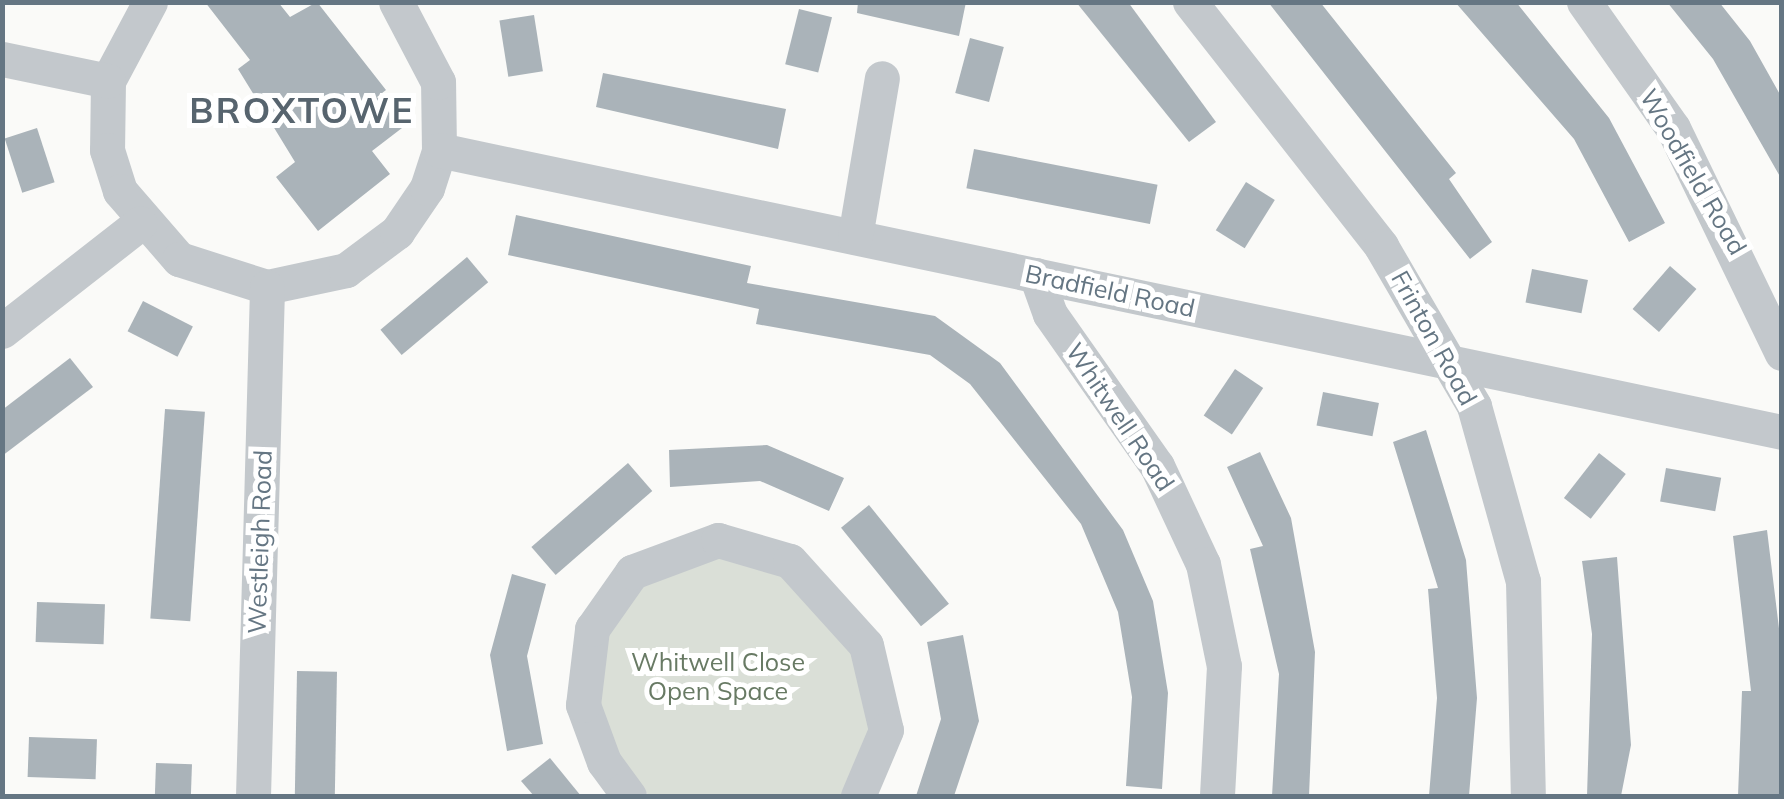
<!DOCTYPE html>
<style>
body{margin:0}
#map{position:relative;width:1784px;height:799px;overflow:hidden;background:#fafaf8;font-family:Mulish,sans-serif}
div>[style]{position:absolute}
.green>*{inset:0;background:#dadfd7}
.building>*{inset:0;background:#aab3b9;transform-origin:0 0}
.minor>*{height:35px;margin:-17.5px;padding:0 17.5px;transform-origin:17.5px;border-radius:17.5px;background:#c3c8cc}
span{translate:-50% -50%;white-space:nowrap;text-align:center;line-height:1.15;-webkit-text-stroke:10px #fff;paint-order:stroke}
.street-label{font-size:25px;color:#657683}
.park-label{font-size:25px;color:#687a64}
.district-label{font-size:35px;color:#57646e;font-weight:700;letter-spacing:2.5px}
.frame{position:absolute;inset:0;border:5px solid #657683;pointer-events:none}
</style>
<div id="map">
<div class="green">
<div style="clip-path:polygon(717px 556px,788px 578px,855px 654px,870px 733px,843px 796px,649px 796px,616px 756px,595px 705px,606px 629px,649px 574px)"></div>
</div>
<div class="building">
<div style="clip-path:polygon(205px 2px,278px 2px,290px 17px,317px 2px,386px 90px,377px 97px,402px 128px,372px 151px,390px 174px,318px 231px,276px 177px,295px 162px,238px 69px,250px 60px)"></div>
<div style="clip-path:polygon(858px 2px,966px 2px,959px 36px,857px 13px)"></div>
<div style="clip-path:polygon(1076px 2px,1128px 2px,1216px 122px,1189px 142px)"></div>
<div style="clip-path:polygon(1268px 2px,1320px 2px,1456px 173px,1449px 179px,1492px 242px,1470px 259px)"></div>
<div style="clip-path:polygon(1455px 2px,1516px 2px,1609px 118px,1665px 223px,1629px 242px,1574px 139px)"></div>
<div style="clip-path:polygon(1667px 2px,1719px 2px,1750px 41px,1782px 98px,1782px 180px,1713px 59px)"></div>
<div style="left:799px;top:9px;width:34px;height:57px;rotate:14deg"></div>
<div style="left:534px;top:15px;width:57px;height:35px;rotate:81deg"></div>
<div style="left:970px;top:38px;width:35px;height:57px;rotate:15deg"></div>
<div style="clip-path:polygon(603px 73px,786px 109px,778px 149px,596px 107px)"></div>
<div style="left:37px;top:128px;width:57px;height:34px;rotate:72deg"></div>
<div style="left:974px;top:149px;width:187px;height:40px;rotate:11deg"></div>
<div style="left:1246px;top:182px;width:34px;height:57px;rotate:32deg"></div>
<div style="clip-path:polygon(516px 215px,751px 266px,747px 283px,935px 316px,1000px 363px,1123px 530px,1153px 601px,1168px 693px,1162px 789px,1126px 786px,1132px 697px,1118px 612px,1081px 524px,970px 384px,930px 355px,756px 324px,759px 309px,508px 255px)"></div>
<div style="left:467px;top:257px;width:33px;height:113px;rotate:50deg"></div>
<div style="left:1670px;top:266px;width:35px;height:57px;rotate:41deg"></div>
<div style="left:1532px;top:269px;width:57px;height:34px;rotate:11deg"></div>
<div style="left:143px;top:301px;width:56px;height:34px;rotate:27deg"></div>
<div style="clip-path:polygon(70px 358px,93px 387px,2px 456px,2px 410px)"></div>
<div style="left:1235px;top:369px;width:34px;height:56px;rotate:34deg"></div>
<div style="left:1323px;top:392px;width:57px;height:34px;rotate:11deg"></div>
<div style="left:165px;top:409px;width:40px;height:210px;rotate:4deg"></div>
<div style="clip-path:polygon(1426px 430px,1466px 560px,1477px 698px,1469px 796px,1429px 796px,1437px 698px,1428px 589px,1438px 588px,1393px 442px)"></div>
<div style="clip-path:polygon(767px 445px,844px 478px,829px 511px,760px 481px,670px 487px,669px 450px)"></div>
<div style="clip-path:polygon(1260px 452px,1291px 518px,1315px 652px,1309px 796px,1272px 796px,1279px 674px,1250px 549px,1263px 546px,1227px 467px)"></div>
<div style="left:1599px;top:453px;width:34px;height:57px;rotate:38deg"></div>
<div style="left:628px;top:463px;width:37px;height:128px;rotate:49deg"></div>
<div style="left:1666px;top:468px;width:56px;height:34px;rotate:10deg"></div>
<div style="left:869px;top:505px;width:127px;height:36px;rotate:51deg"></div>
<div style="clip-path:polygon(1767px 530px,1782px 653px,1779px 796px,1738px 796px,1742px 691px,1751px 691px,1733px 536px)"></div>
<div style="clip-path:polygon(1617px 557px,1631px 745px,1621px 796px,1587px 796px,1592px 634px,1582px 561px)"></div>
<div style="clip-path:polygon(512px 574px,546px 584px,527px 656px,543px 744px,507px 751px,490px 655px)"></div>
<div style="left:37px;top:602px;width:68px;height:40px;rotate:2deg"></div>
<div style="clip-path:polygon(963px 635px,979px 721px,954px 796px,916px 796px,941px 719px,927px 642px)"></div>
<div style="left:297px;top:671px;width:40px;height:125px;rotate:1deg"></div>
<div style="left:29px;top:737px;width:68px;height:40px;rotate:2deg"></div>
<div style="clip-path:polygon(550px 758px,581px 796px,534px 796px,521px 781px)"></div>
<div style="left:156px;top:763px;width:36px;height:33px;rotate:2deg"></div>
</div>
<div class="minor">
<div style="left:150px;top:2px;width:89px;rotate:118deg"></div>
<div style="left:108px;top:81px;width:69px;rotate:90.8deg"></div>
<div style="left:107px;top:150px;width:43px;rotate:72.4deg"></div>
<div style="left:120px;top:191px;width:90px;rotate:49.1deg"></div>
<div style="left:179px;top:259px;width:92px;rotate:17.7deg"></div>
<div style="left:267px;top:287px;width:81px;rotate:-12.1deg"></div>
<div style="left:346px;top:270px;width:64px;rotate:-36.7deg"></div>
<div style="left:397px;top:232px;width:53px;rotate:-55.7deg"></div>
<div style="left:427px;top:188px;width:40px;rotate:-72deg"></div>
<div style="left:439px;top:150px;width:68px;rotate:-90.8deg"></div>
<div style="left:438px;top:82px;width:90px;rotate:-117.7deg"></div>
<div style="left:1190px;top:2px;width:310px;rotate:51.9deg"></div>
<div style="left:1381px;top:246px;width:185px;rotate:59.8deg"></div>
<div style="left:1474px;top:406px;width:182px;rotate:74.4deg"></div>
<div style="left:1523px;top:581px;width:215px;rotate:88.7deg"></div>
<div style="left:1584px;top:2px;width:154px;rotate:54.8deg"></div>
<div style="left:1673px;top:128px;width:250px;rotate:64.2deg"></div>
<div style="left:2px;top:59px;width:108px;rotate:11.7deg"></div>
<div style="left:439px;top:150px;width:1372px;rotate:11.86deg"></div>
<div style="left:855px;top:237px;width:161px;rotate:-80.4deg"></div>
<div style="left:1036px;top:275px;width:41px;rotate:70.3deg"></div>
<div style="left:1050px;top:314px;width:186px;rotate:54.9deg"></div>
<div style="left:1157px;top:466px;width:108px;rotate:64.9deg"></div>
<div style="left:1203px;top:564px;width:104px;rotate:78.4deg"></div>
<div style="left:1224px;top:666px;width:130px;rotate:93.1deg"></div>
<div style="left:2px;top:331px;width:175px;rotate:-38deg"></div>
<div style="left:253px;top:796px;width:509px;rotate:-88.42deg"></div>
<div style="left:629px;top:796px;width:42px;rotate:-126.3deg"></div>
<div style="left:604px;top:762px;width:61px;rotate:-110.2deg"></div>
<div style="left:583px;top:705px;width:77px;rotate:-83.2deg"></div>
<div style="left:592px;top:629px;width:70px;rotate:-54.9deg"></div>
<div style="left:632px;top:572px;width:92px;rotate:-20.4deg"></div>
<div style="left:718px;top:540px;width:75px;rotate:16.3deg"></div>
<div style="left:790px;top:561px;width:113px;rotate:47.9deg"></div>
<div style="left:866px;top:645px;width:87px;rotate:76.8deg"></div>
<div style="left:886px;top:730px;width:72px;rotate:113deg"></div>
</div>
<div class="street-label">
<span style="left:1693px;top:172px;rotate:60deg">Woodfield Road</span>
<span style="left:1110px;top:291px;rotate:12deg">Bradfield Road</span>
<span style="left:1434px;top:338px;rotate:61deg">Frinton Road</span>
<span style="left:1120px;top:417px;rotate:56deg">Whitwell Road</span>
<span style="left:260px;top:542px;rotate:-88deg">Westleigh Road</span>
</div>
<div class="park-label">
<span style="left:718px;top:677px">Whitwell Close<br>Open Space</span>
</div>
<div class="district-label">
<span style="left:302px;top:110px">BROXTOWE</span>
</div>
<div class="frame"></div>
</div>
